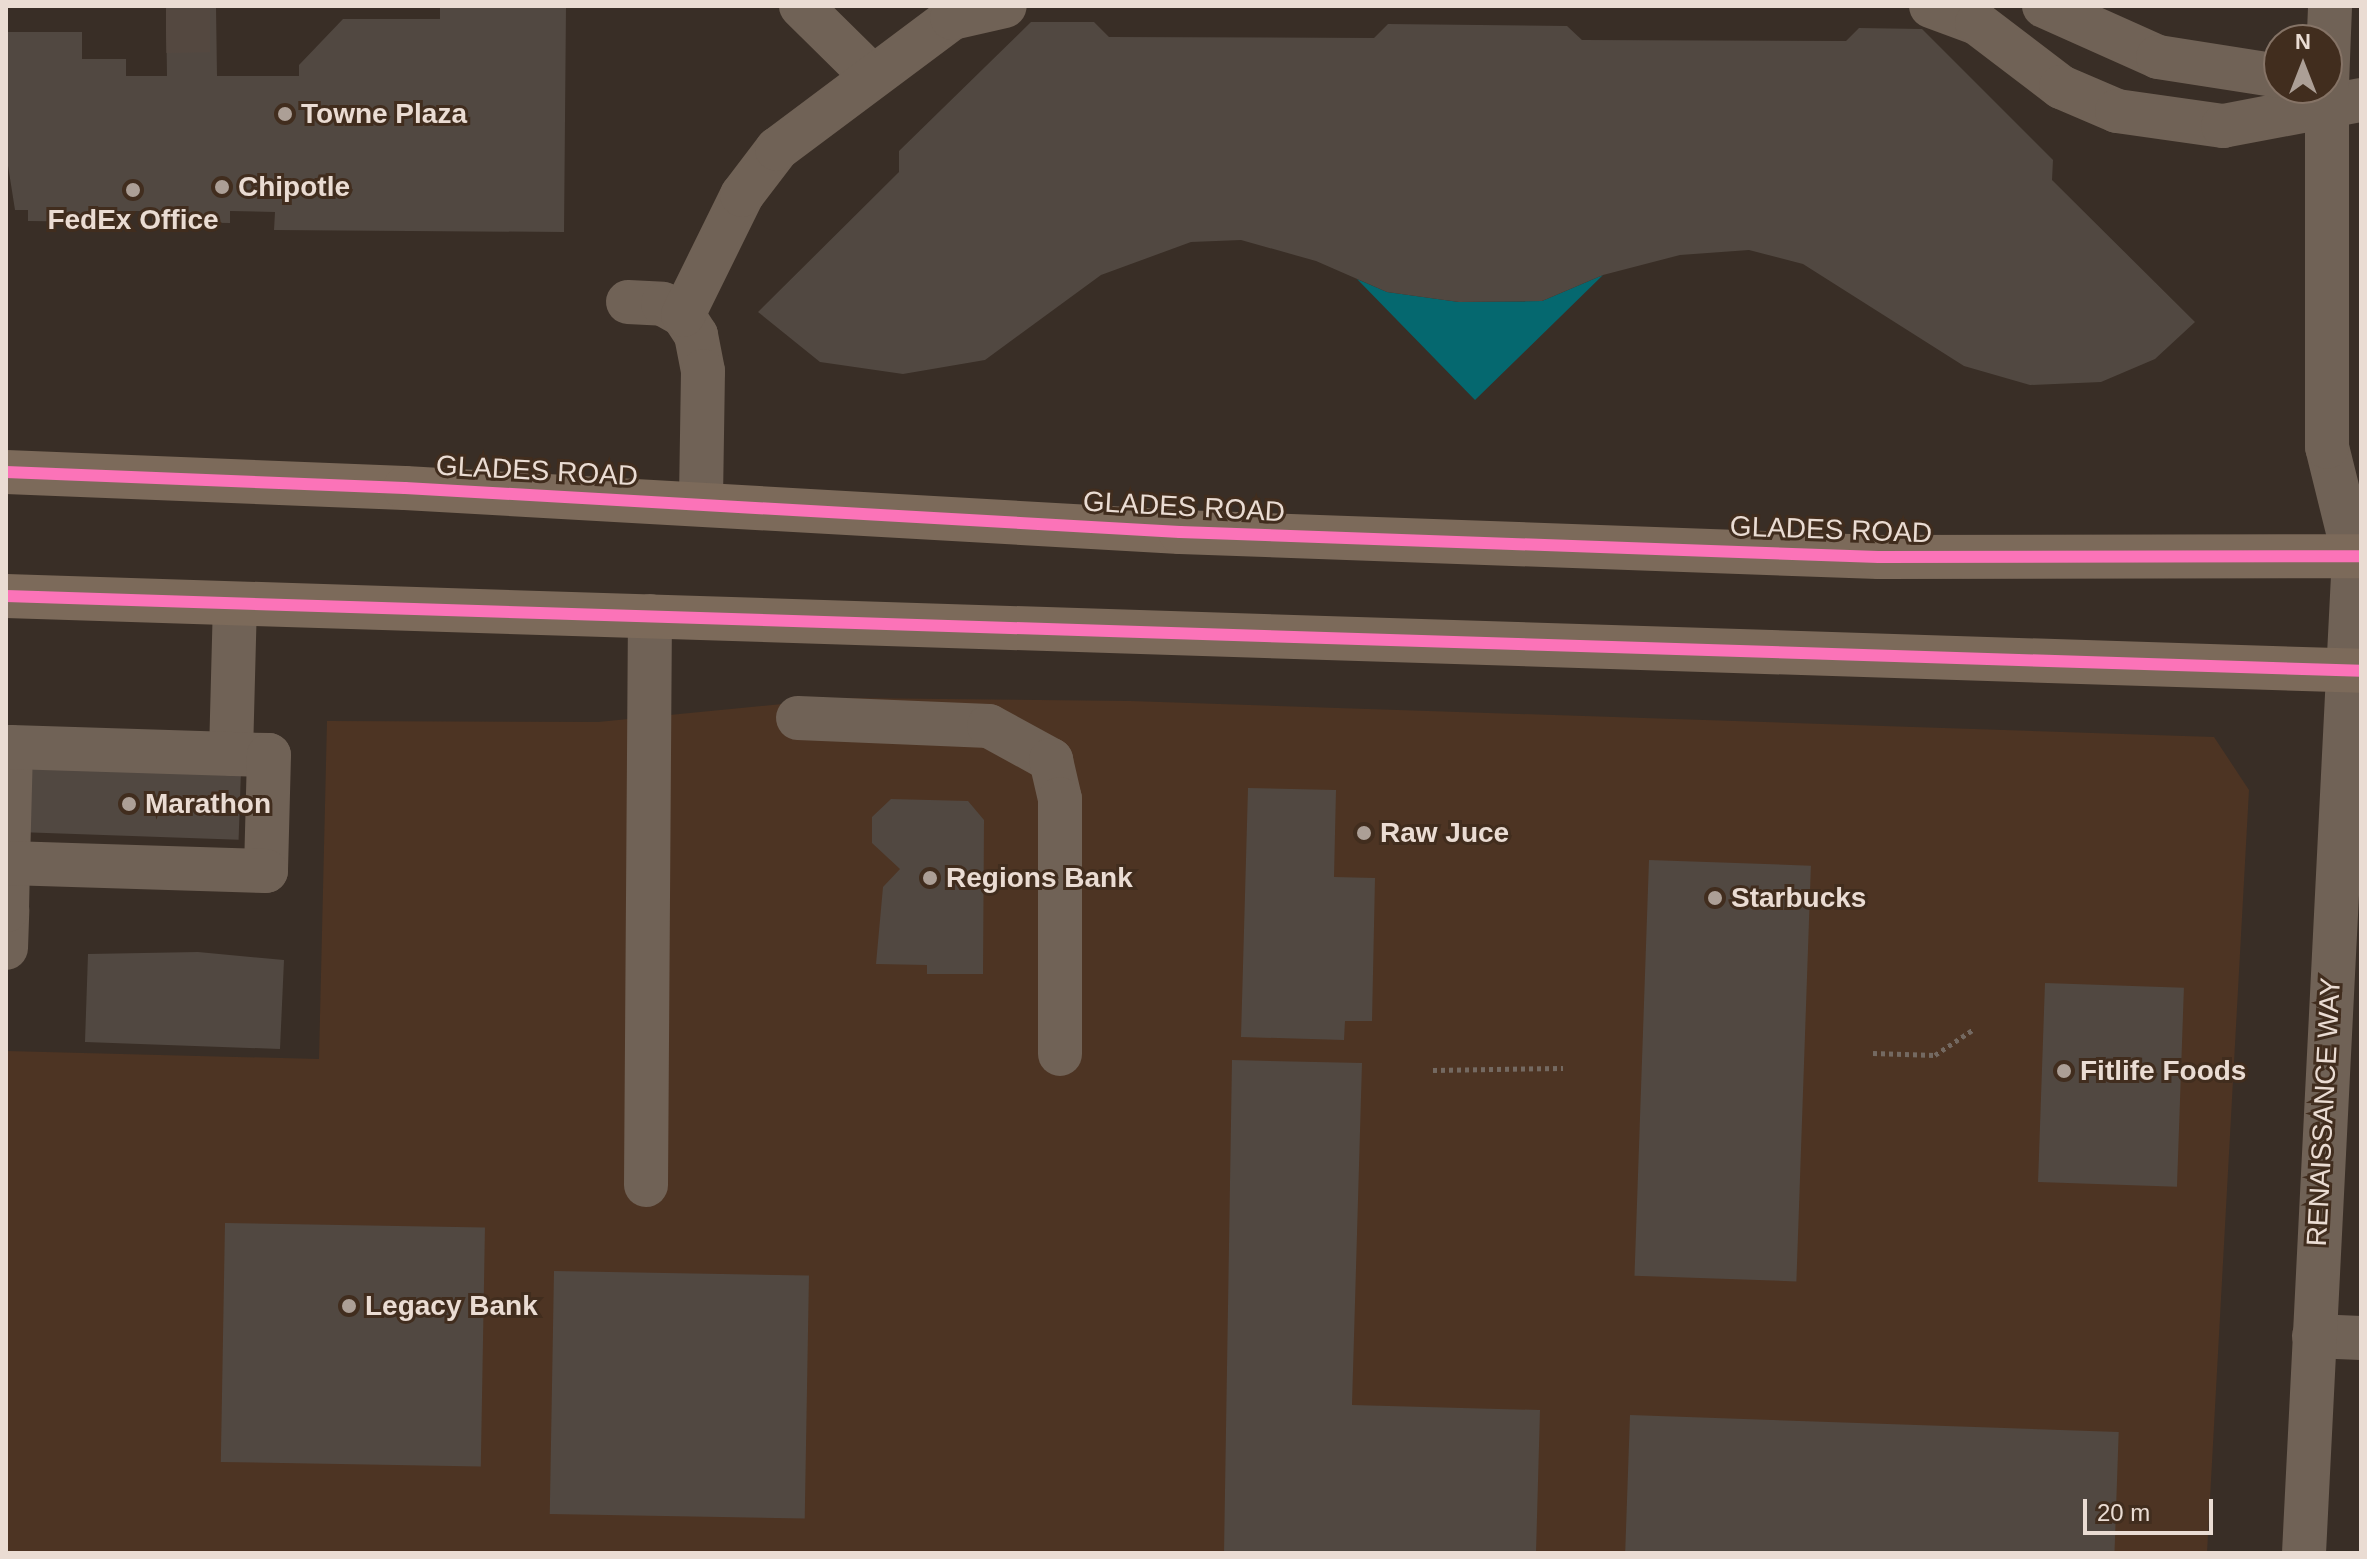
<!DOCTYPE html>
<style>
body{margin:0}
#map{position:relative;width:2367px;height:1559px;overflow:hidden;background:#392e26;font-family:Helvetica,sans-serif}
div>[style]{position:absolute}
.built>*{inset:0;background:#4d3423}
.water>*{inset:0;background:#05686f}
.building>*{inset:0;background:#514841;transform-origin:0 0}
.minor-tunnel>*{height:44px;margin-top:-22px;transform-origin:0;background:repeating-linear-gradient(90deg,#544840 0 44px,transparent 0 66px)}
.path>*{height:5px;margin-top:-2.5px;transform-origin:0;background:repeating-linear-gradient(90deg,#746961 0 4px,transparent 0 8px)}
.minor>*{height:44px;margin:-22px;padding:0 22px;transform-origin:22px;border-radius:22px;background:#706256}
.major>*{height:44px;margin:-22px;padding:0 22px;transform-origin:22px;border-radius:22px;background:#7c6a5a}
.cycleway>*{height:12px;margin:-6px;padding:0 6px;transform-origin:6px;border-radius:6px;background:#fb73b8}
.dots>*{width:22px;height:22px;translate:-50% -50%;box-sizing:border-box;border:4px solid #412d1e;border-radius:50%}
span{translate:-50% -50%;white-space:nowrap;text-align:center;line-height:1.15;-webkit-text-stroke:6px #412d1e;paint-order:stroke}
.poi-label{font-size:28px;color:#eadcd3;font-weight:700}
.left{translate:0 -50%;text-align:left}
.street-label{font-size:28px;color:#eadcd3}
.frame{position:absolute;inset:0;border:8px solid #eadcd3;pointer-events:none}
.north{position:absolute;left:2263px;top:24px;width:80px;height:80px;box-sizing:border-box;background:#412d1e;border:2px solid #857366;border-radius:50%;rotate:0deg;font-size:22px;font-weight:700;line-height:32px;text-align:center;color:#eadcd3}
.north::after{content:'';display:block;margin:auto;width:28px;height:36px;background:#ac9f96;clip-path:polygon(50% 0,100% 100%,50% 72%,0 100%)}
.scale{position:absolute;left:2083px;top:1499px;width:130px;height:36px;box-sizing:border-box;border:4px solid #eadcd3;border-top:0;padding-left:10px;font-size:24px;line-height:28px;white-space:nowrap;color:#eadcd3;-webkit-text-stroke:6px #412d1e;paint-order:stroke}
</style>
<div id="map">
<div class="built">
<div style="clip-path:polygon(844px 698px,1130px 701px,2214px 737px,2249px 790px,2207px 1553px,6px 1553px,6px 1051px,319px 1059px,327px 721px,598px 722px)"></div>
</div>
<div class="water">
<div style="clip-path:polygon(1603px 275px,1475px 400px,1357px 279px,1387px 292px,1459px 302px,1542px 301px)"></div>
</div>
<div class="building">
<div style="clip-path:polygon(166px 6px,216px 6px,217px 76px,299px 76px,299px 65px,343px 19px,440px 19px,440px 6px,566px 6px,564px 232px,274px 230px,275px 212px,230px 211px,230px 223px,152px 222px,152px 211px,111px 211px,111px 222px,28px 221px,28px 210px,15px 210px,6px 153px,6px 32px,82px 32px,82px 59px,126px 59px,126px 76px,167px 76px)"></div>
<div style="clip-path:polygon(1031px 22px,1094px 22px,1109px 37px,1374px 38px,1388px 24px,1567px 26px,1582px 40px,1846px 41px,1859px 28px,1922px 29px,2053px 160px,2052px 180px,2195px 322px,2155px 359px,2101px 382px,2030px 385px,1964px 366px,1803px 264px,1749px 250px,1680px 255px,1603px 275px,1542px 301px,1459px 302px,1387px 292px,1316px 261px,1241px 240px,1191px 242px,1101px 275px,985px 360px,903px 374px,820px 362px,758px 312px,899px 172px,899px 151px)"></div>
<div style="left:20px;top:767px;width:221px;height:65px;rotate:2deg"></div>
<div style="clip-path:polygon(1248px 788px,1336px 790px,1334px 877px,1375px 878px,1372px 1021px,1345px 1021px,1344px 1040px,1241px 1037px)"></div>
<div style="clip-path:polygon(891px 799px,968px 801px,984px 820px,983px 974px,927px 974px,927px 965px,876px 964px,883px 887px,900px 869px,872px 843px,872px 817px)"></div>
<div style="left:1649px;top:860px;width:162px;height:416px;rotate:2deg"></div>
<div style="clip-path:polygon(198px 952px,284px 960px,280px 1049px,85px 1042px,88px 954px)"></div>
<div style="left:2045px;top:983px;width:139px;height:199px;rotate:2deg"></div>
<div style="clip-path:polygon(1232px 1060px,1362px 1063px,1352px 1405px,1540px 1410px,1536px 1553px,1224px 1553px)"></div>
<div style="left:225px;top:1223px;width:260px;height:239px;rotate:1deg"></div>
<div style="left:554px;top:1271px;width:255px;height:243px;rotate:1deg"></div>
<div style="left:1630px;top:1415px;width:489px;height:138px;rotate:2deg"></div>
</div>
<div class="minor-tunnel">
<div style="left:166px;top:31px;width:51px;rotate:-1.1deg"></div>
</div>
<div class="path">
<div style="left:1873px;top:1053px;width:62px;rotate:1.8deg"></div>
<div style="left:1935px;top:1055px;width:47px;rotate:-33.7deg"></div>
<div style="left:1433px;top:1070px;width:130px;rotate:-0.9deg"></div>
</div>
<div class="minor">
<div style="left:801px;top:6px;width:100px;rotate:44.6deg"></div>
<div style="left:1931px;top:6px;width:49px;rotate:20.3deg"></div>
<div style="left:1977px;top:23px;width:106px;rotate:37.3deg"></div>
<div style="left:2061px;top:87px;width:61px;rotate:23.2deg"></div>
<div style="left:2117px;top:111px;width:107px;rotate:8.1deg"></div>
<div style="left:2223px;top:126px;width:140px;rotate:-10.7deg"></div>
<div style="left:2044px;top:6px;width:125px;rotate:24.1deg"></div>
<div style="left:2158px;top:57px;width:122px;rotate:8.9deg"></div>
<div style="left:2327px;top:85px;width:79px;rotate:-87.8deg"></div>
<div style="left:628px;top:302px;width:35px;rotate:3deg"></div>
<div style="left:663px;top:304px;width:23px;rotate:29deg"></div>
<div style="left:683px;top:315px;width:24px;rotate:57deg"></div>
<div style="left:696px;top:335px;width:37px;rotate:79deg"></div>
<div style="left:703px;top:371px;width:133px;rotate:90.9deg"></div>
<div style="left:683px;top:315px;width:134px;rotate:-63.8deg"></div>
<div style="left:742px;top:195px;width:58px;rotate:-52.7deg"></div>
<div style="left:777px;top:149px;width:219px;rotate:-36.8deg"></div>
<div style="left:952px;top:18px;width:54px;rotate:-12.8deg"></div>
<div style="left:798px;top:718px;width:191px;rotate:2.4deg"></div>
<div style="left:989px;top:726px;width:71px;rotate:28.7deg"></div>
<div style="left:1051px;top:760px;width:40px;rotate:77deg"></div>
<div style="left:1060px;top:799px;width:255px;rotate:90deg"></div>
<div style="left:231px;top:754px;width:150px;rotate:-88.5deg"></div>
<div style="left:6px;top:948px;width:38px;rotate:-88deg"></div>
<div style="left:7px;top:910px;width:47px;rotate:-88.8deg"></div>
<div style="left:8px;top:863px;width:116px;rotate:-88.5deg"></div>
<div style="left:11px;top:747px;width:258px;rotate:1.8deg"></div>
<div style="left:269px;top:755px;width:116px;rotate:91.5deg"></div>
<div style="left:266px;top:871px;width:258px;rotate:-178.2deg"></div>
<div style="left:646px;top:1185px;width:569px;rotate:-89.6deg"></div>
<div style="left:2314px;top:1336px;width:47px;rotate:2.4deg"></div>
<div style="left:2304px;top:1553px;width:998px;rotate:-87.13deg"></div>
<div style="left:2354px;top:556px;width:112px;rotate:-103.9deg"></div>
<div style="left:2327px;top:447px;width:359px;rotate:-90deg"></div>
</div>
<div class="major">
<div style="left:6px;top:472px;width:399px;rotate:2.3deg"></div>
<div style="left:405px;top:488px;width:776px;rotate:3.25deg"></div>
<div style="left:1180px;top:532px;width:699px;rotate:2.05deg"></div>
<div style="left:1879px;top:557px;width:482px;rotate:-0.1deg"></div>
<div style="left:6px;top:596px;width:2356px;rotate:1.82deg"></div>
</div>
<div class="cycleway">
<div style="left:6px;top:472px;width:399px;rotate:2.3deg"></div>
<div style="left:405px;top:488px;width:776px;rotate:3.25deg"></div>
<div style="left:1180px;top:532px;width:699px;rotate:2.05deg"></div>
<div style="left:1879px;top:557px;width:482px;rotate:-0.1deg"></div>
<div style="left:6px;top:596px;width:2356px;rotate:1.82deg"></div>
</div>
<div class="dots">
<div style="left:285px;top:114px;background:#ac9f96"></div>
<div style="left:222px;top:187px;background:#ac9f96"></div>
<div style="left:133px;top:190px;background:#ac9f96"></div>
<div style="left:129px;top:804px;background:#ac9f96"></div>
<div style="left:1364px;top:833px;background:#ac9f96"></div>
<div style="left:930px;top:878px;background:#ac9f96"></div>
<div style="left:1715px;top:898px;background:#ac9f96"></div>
<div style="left:2064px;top:1071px;background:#ac9f96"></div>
<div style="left:349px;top:1306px;background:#ac9f96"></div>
</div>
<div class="poi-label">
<span class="left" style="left:301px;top:114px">Towne Plaza</span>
<span class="left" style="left:238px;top:187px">Chipotle</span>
<span style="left:133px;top:220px">FedEx Office</span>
<span class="left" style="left:145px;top:804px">Marathon</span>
<span class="left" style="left:1380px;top:833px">Raw Juce</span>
<span class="left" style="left:946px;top:878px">Regions Bank</span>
<span class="left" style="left:1731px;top:898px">Starbucks</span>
<span class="left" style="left:2080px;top:1071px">Fitlife Foods</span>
<span class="left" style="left:365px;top:1306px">Legacy Bank</span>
</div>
<div class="street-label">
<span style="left:537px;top:471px;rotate:3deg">GLADES ROAD</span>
<span style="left:1184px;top:507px;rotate:3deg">GLADES ROAD</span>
<span style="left:1831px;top:530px;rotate:2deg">GLADES ROAD</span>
<span style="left:2324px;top:1112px;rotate:-87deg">RENAISSANCE WAY</span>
</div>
<div class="frame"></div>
<div class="north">N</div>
<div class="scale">20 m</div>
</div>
